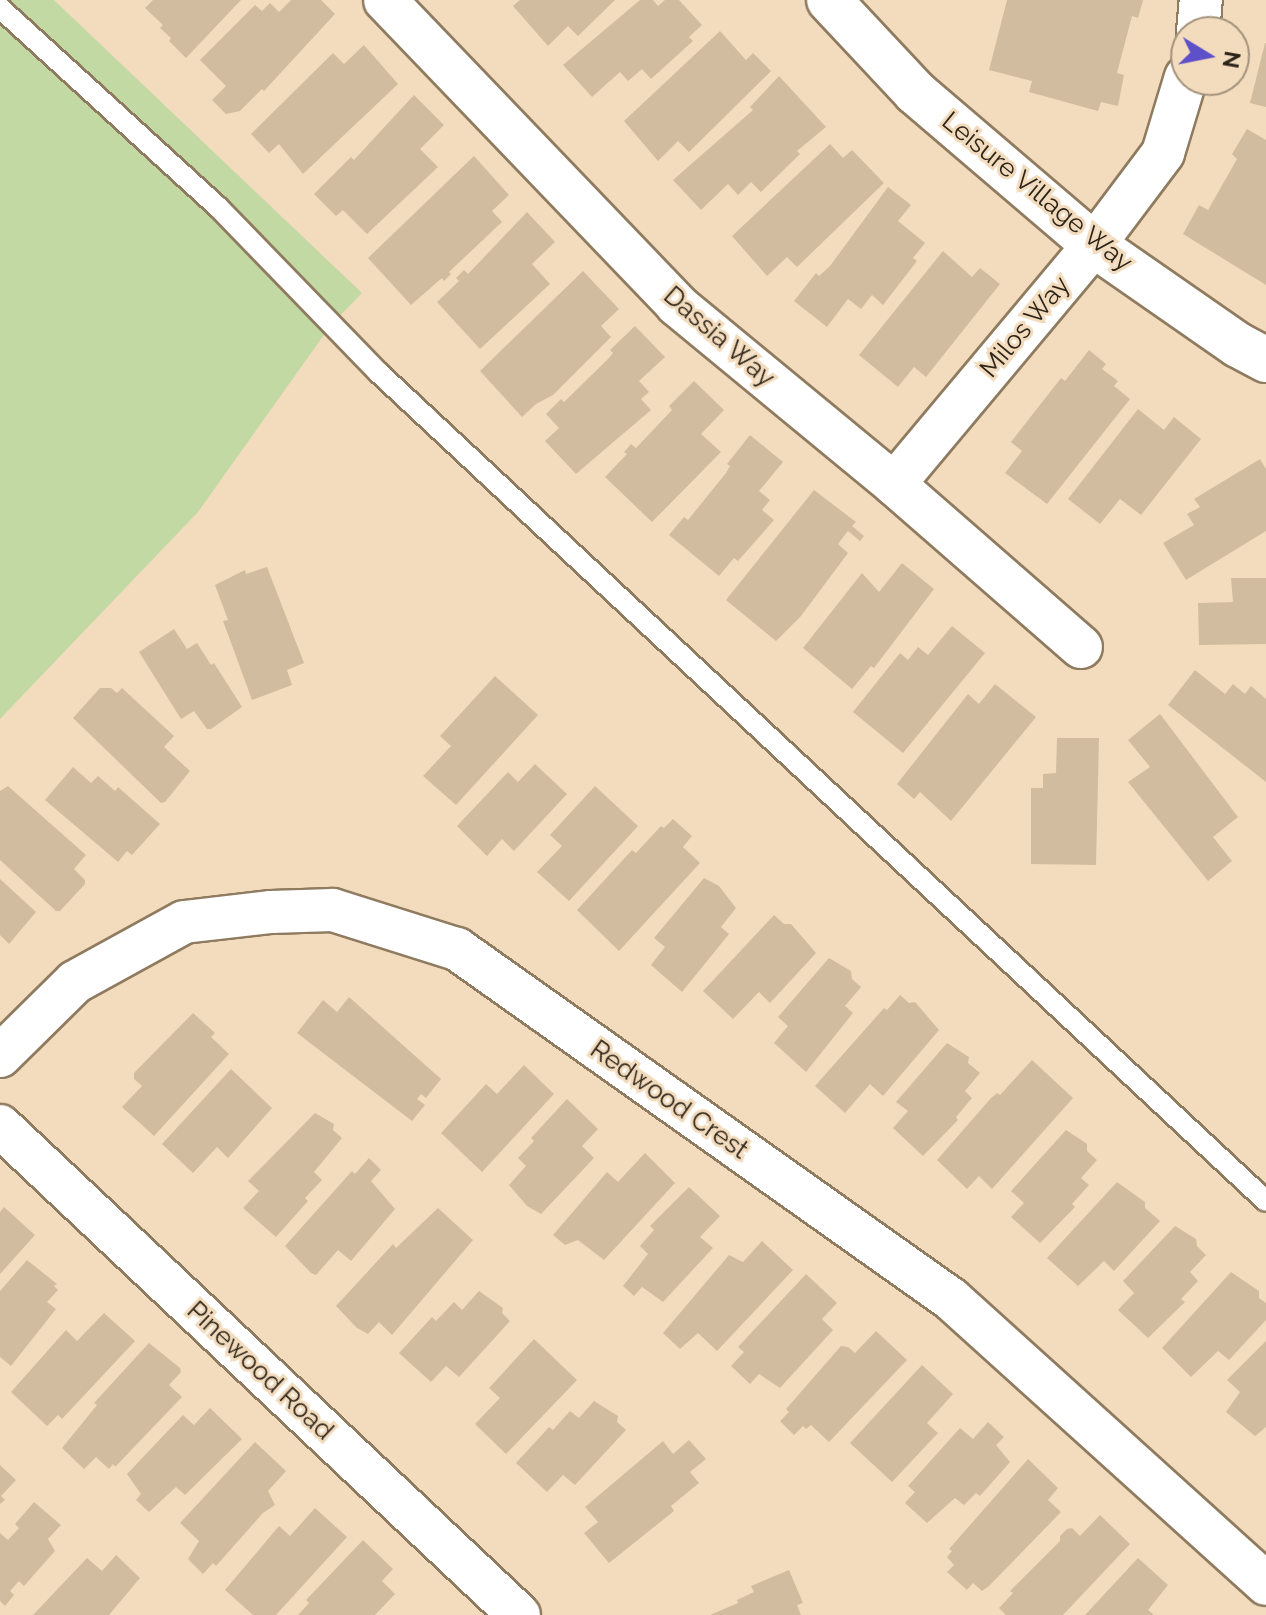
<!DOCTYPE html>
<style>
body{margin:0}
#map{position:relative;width:1266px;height:1615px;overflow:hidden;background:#f3dcbe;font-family:Raleway,sans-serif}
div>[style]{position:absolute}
.green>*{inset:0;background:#c2d9a3}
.building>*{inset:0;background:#d2bc9f}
.roads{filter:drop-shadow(2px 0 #8f7b5f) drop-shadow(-2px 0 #8f7b5f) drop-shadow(0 2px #8f7b5f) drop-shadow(0 -2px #8f7b5f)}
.lane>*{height:20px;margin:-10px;padding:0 10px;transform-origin:10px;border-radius:10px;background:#fff}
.street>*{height:42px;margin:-21px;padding:0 21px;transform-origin:21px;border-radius:21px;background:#fff}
.secondary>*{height:44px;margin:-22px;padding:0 22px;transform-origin:22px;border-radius:22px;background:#fff}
span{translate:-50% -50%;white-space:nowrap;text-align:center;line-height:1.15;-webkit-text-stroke:6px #f3dcbe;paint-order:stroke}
.street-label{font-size:26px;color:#2d2419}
.north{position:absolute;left:1170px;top:16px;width:80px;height:80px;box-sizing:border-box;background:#f3dcbe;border:2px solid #a4927c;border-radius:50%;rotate:100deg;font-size:22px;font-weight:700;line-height:32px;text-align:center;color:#2d2419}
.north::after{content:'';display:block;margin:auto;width:28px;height:36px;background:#5e50c8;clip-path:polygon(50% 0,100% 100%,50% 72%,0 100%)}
</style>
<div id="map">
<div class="green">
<div style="clip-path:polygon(0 0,54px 0,362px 293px,331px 325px,198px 512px,0 719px)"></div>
</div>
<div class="building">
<div style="clip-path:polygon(153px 0,241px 0,186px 58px,169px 41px,171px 38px,160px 28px,163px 25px,145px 8px)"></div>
<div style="clip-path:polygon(291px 0,321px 0,335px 14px,264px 91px,262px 89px,240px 111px,226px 114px,212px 100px,226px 86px,200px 60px,255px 5px,262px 11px,270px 3px,279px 12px)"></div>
<div style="clip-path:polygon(520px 0,615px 0,578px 36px,568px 26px,548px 46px,513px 6px)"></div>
<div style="clip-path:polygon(640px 0,653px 0,658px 6px,665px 0,679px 0,702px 25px,689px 37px,693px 41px,651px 79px,642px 69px,628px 81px,620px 72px,592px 97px,563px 65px)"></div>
<div style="clip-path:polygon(1007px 0,1143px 0,1138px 18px,1132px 16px,1117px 73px,1124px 75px,1118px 106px,1101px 102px,1098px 111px,1029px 92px,1032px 81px,989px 70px)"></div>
<div style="clip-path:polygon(720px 31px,746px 60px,753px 53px,771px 71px,689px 152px,678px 141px,658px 161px,624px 121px)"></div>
<div style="clip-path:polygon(1265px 43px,1266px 43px,1266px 107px,1250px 103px)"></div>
<div style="clip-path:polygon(364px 45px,398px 84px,303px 174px,279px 144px,269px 153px,251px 134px,333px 53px,344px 64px)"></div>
<div style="clip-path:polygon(779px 76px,826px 127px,797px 151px,800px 154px,761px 192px,751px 182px,738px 195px,728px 184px,701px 210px,673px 180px,753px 110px,750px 107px)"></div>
<div style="clip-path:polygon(414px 95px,444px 125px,420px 149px,438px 167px,367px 234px,343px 210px,336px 216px,314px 194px,351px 157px,354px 160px)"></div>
<div style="clip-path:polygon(1247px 129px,1266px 140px,1266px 285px,1183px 234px,1199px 205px,1208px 210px,1237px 159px,1232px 154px)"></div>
<div style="clip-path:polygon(830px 144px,843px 158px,852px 150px,884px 183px,797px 267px,787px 257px,767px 276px,732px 236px)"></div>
<div style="clip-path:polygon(474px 156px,509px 195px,492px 211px,502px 222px,449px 272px,451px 274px,444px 281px,442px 278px,411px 305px,368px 258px)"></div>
<div style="clip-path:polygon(888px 187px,911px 205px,898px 221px,925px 243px,913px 258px,917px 261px,883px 305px,872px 295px,861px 309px,848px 299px,827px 327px,794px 301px,816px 273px,819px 276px,830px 266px)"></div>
<div style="clip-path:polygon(527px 212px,555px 242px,532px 264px,550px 284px,480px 349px,437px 302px,459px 281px,456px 278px,464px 270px,468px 274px)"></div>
<div style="clip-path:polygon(943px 251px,972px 277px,980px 268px,1000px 284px,926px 377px,914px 367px,898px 387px,859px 355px)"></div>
<div style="clip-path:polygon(583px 271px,619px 309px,601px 326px,611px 337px,553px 395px,536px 404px,522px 417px,480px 371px)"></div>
<div style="clip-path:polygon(635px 326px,665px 357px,639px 381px,649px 392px,641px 399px,651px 410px,576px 474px,545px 441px,559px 428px,546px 414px,561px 399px,564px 402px,608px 359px,613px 353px,610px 350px)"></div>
<div style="clip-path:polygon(1089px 350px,1106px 364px,1102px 369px,1118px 381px,1114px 386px,1130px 399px,1047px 504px,1005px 473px,1022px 451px,1011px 442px,1061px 378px,1065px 381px)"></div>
<div style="clip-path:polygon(694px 381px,724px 410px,701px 434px,721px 452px,652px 522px,605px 477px,627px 454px,624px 452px,631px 444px,636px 448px,672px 410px,669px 406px)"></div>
<div style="clip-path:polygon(1138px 409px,1164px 430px,1174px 417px,1201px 439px,1141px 515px,1120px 499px,1100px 524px,1068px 499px)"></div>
<div style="clip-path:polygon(750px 435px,783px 462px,759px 491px,770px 500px,762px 510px,774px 520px,738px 561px,734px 558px,719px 576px,669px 535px,684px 517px,688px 520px,726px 473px,730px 466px,727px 464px)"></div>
<div style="clip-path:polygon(1260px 459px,1266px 469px,1266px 531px,1186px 580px,1163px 543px,1194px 525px,1187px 514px,1200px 507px,1194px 499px)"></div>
<div style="clip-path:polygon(814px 490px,856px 522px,852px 526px,864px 536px,860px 541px,848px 531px,838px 544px,848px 553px,801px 616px,776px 641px,726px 600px)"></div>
<div style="clip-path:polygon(902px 563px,934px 589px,874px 668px,871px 666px,852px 689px,803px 648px,862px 573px,879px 592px)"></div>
<div style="clip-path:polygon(267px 567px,304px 663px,287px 670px,292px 685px,252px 700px,223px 621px,228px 620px,215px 585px,245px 570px,246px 574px)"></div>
<div style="clip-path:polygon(1231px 578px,1266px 578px,1266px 644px,1199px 645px,1198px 603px,1233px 602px)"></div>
<div style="clip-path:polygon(952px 626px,985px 653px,903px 753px,853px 712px,900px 653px,908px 660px,918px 647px,928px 655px)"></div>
<div style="clip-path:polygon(174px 629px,187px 649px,197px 643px,211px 665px,214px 663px,242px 707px,211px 729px,207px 729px,194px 711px,181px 719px,139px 652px)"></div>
<div style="clip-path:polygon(1195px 670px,1225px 694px,1233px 684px,1245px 694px,1251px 686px,1266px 699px,1266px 782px,1168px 705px)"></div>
<div style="clip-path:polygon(495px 676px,538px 715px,456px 805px,423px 776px,451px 746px,440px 736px)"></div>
<div style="clip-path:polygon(995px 684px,1036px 717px,951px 821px,920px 792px,914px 799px,897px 784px,968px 694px,979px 704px)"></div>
<div style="clip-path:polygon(100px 688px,111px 688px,117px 693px,122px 688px,174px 736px,164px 747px,190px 771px,165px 802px,161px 803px,73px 718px)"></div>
<div style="clip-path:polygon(1160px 714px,1238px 817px,1213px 837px,1232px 861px,1208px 881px,1128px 782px,1150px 767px,1128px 740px)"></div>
<div style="clip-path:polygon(1057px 738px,1099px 738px,1096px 865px,1031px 864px,1031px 788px,1043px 788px,1043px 774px,1056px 773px)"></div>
<div style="clip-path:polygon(535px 764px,567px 794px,514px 851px,502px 839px,487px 856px,457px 826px,508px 772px,518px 782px)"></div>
<div style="clip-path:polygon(73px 767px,91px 783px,98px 776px,115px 791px,118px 787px,160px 824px,132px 855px,127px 851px,118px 862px,45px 800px)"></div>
<div style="clip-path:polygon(8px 786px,86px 855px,74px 869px,85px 880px,85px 884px,60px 911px,56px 911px,0 860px,0 791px)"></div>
<div style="clip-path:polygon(595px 786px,638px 826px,569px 901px,537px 872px,562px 846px,550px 835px)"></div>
<div style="clip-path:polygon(673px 819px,692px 836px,683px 847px,700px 863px,619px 951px,577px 910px,632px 850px,636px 853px,661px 826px,664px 828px)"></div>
<div style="clip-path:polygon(704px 878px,719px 886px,736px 908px,721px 927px,729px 934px,682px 992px,651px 965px,665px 947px,654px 938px)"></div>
<div style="clip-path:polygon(0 879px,36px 912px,9px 944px,0 935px)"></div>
<div style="clip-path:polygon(774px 915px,784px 924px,791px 924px,816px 953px,770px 1003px,759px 992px,733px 1019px,703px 991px)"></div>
<div style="clip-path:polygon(829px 958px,851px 971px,852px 979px,861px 987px,845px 1006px,853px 1013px,806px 1072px,774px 1043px,788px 1026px,778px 1017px)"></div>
<div style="clip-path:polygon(900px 995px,909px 1003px,915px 1002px,939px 1030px,883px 1096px,870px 1084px,845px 1113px,815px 1086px,884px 1008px,887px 1010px)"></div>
<div style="clip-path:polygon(349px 997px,441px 1079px,426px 1098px,421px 1094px,417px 1099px,425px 1105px,412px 1121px,297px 1033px,323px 1000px,337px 1012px)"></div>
<div style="clip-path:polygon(193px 1013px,215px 1033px,211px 1037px,229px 1054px,154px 1136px,122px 1107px,142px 1086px,134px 1079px,134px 1073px)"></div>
<div style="clip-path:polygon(947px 1043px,969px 1057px,968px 1063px,980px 1073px,965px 1091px,972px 1098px,956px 1117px,958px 1120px,923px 1156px,893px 1128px,908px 1111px,896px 1102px)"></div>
<div style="clip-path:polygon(1032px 1060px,1073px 1098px,992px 1189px,979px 1176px,967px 1189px,937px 1160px,991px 1098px,997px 1093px,1000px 1095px)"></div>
<div style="clip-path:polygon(524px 1065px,554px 1094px,482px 1172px,441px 1133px,486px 1084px,497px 1094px)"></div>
<div style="clip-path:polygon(231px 1069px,272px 1108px,228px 1158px,217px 1147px,193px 1173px,162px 1144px)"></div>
<div style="clip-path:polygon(567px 1099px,598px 1129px,582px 1146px,594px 1158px,541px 1214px,527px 1206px,509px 1185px,526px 1166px,518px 1158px,534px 1141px,531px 1138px)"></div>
<div style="clip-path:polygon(315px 1113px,334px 1124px,333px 1130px,342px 1138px,314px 1172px,322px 1180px,305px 1198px,308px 1201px,276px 1237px,243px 1208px,259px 1191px,248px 1181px)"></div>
<div style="clip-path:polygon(1066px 1130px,1087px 1144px,1087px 1151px,1097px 1160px,1081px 1178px,1089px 1185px,1072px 1204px,1075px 1207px,1040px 1243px,1011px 1217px,1024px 1203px,1011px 1191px)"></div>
<div style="clip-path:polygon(645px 1153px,675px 1183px,604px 1260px,578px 1240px,565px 1245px,553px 1235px,607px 1172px,618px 1182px)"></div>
<div style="clip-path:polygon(369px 1158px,381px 1170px,371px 1181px,395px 1209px,351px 1261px,338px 1250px,316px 1275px,311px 1273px,285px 1246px,352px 1171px,355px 1174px)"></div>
<div style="clip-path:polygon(1117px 1182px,1145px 1202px,1145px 1208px,1160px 1221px,1114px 1271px,1104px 1261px,1078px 1286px,1047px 1258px)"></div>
<div style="clip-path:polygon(689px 1187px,720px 1216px,700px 1237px,713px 1248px,663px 1302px,642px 1287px,634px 1296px,623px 1286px,648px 1254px,640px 1246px,654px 1230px,650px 1226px)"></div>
<div style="clip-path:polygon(4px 1207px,35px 1235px,0 1274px,0 1212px)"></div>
<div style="clip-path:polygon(438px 1208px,473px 1240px,392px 1335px,379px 1322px,368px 1334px,357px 1328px,336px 1306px,393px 1244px,396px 1248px)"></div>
<div style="clip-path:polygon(1175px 1226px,1196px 1239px,1197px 1246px,1206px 1255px,1190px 1272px,1198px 1281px,1181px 1299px,1185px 1302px,1148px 1338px,1118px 1310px,1134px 1293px,1123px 1281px)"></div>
<div style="clip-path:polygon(762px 1241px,793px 1270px,717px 1351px,698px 1333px,680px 1349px,663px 1333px,729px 1255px,743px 1262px)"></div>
<div style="clip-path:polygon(27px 1260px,57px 1284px,54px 1286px,58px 1290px,47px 1302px,56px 1309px,11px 1366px,0 1357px,0 1291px)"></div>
<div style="clip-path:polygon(1231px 1272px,1259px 1291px,1259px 1298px,1266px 1303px,1266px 1320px,1229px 1360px,1218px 1351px,1191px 1377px,1162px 1348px)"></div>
<div style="clip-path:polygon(806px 1274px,837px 1303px,822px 1319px,833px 1330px,780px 1388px,759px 1374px,750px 1384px,731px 1366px,744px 1352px,738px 1347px)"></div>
<div style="clip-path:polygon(479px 1291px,503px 1308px,502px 1313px,510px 1321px,459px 1377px,446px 1366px,431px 1382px,399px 1353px,432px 1317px,436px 1321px,454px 1302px,462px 1310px)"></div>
<div style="clip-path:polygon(104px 1313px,135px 1341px,62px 1419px,58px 1415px,47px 1426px,11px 1392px,66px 1330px,77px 1341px)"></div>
<div style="clip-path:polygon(876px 1331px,907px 1360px,829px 1442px,811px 1425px,806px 1429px,803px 1426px,794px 1435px,780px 1421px,789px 1412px,786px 1409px,841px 1346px,848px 1347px,855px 1353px)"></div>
<div style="clip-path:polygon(534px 1339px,577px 1380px,506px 1454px,475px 1424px,500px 1398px,489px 1388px)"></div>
<div style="clip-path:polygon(1266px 1341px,1266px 1427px,1255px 1436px,1226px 1412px,1240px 1392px,1227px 1380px)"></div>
<div style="clip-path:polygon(149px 1343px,180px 1368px,181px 1372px,169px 1385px,182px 1397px,115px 1467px,113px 1464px,109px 1469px,96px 1457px,84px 1469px,62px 1448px,97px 1405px,94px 1403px)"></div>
<div style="clip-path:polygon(922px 1365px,953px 1394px,927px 1423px,938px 1433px,892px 1482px,850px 1443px)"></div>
<div style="clip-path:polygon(594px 1401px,618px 1416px,617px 1422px,626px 1430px,575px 1485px,563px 1475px,547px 1492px,516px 1463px,549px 1427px,553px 1430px,570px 1411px,579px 1418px)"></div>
<div style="clip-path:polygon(210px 1408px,242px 1439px,185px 1495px,176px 1487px,149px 1512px,136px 1500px,141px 1494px,127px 1474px,183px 1415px,194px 1425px)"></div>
<div style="clip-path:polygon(988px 1422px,1004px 1437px,996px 1445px,1010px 1462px,980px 1496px,976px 1493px,964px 1505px,955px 1498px,927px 1523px,905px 1503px,915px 1492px,908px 1486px,960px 1428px,973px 1439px)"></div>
<div style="clip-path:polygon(689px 1440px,706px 1459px,690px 1472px,699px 1483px,671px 1506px,674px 1511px,609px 1563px,584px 1533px,598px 1522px,585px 1507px,663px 1441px,673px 1454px)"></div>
<div style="clip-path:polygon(255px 1442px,286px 1471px,268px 1491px,275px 1505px,263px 1513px,216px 1566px,213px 1563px,203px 1574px,188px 1559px,199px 1541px,180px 1523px)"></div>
<div style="clip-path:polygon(1028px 1459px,1058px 1488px,1048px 1500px,1061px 1512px,989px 1586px,982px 1591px,973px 1583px,967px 1590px,947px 1572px,954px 1565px,947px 1557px,952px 1551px,949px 1549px)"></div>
<div style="clip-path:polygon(0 1465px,16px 1480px,1px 1496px,5px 1500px,0 1504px)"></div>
<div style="clip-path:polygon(34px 1502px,61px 1525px,48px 1539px,55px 1551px,24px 1586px,19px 1581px,10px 1591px,14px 1595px,5px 1606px,0 1601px,0 1533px,8px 1540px,19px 1528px,15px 1524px)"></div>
<div style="clip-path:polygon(315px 1508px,347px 1537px,276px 1615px,253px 1615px,225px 1590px,279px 1526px,290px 1536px)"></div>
<div style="clip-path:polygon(1100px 1515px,1130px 1544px,1063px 1615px,1006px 1615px,999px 1608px,1013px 1593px,1010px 1591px,1060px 1541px,1060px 1536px,1067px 1529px,1072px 1528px,1080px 1536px)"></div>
<div style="clip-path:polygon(363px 1540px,393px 1569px,382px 1581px,395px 1594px,375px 1615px,298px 1615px,309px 1603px,306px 1600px)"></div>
<div style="clip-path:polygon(116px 1555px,140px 1578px,109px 1615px,33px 1615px,87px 1558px,102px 1571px)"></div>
<div style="clip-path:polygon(1138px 1558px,1168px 1585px,1148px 1610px,1154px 1615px,1085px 1615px)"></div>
<div style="clip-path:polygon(789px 1570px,803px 1603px,797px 1605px,801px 1615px,710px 1615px,738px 1603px,737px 1600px,754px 1592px,751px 1586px)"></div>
</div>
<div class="roads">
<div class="lane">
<div style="left:0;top:8px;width:295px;rotate:42.4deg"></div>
<div style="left:218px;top:207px;width:231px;rotate:45.9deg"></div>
<div style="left:379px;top:373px;width:1213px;rotate:43.03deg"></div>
</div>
<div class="street">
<div style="left:385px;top:0;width:422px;rotate:46.2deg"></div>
<div style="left:677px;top:305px;width:281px;rotate:39.5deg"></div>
<div style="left:894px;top:484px;width:248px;rotate:41.1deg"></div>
<div style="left:1198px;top:32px;width:32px;rotate:-85deg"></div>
<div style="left:894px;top:484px;width:312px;rotate:-50.1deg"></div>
<div style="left:1094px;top:245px;width:115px;rotate:-53.1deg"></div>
<div style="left:1163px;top:153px;width:79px;rotate:-73.2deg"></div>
<div style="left:0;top:1056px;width:105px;rotate:-44.6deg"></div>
<div style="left:75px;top:982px;width:124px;rotate:-28.8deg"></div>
<div style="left:184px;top:922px;width:88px;rotate:-6.6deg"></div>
<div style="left:271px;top:912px;width:62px;rotate:-1.8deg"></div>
<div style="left:333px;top:910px;width:130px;rotate:17.5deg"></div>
<div style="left:457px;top:949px;width:605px;rotate:35.32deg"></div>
<div style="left:951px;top:1299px;width:425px;rotate:42.1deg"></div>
<div style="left:0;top:1126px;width:713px;rotate:43.3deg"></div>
</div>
<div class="secondary">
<div style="left:829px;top:0;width:126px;rotate:46.9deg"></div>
<div style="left:915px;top:92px;width:235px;rotate:40.5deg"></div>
<div style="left:1094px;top:245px;width:175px;rotate:34.8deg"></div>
<div style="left:1238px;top:345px;width:32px;rotate:28deg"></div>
</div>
</div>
<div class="street-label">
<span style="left:1037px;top:192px;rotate:39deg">Leisure Village Way</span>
<span style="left:1025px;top:327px;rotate:-50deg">Milos Way</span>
<span style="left:719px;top:337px;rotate:41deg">Dassia Way</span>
<span style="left:669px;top:1100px;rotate:35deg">Redwood Crest</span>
<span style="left:260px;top:1371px;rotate:43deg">Pinewood Road</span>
</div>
<div class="north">N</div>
</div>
